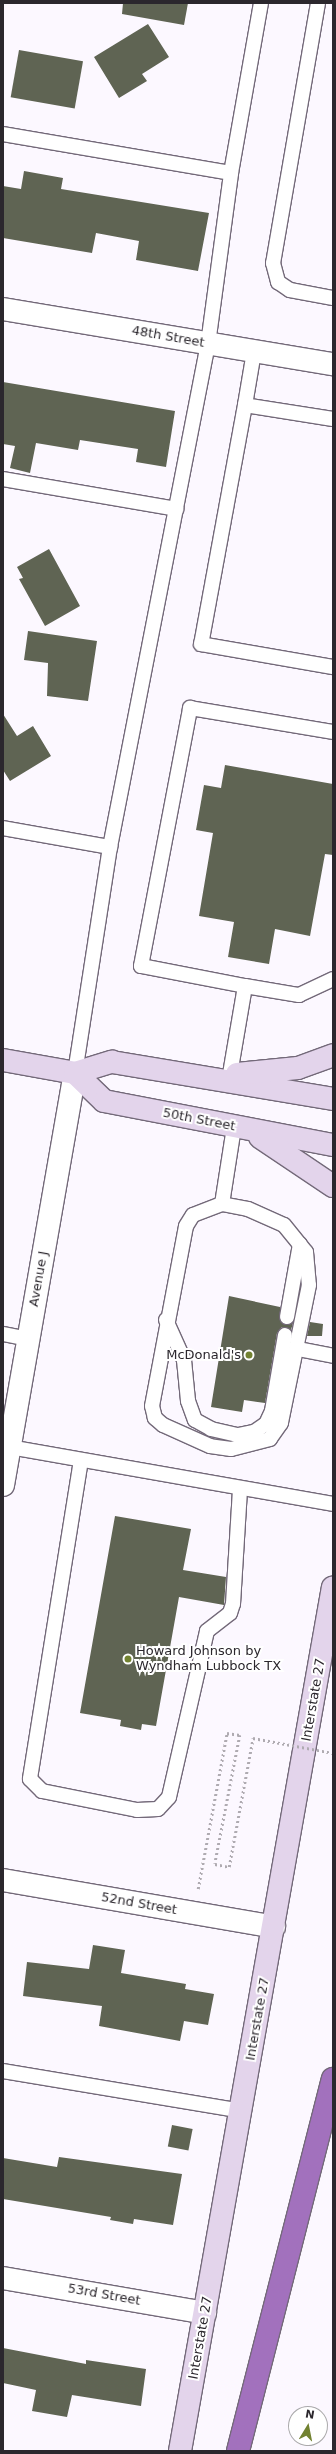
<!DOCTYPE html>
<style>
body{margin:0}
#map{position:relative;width:336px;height:2454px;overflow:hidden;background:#fcf8ff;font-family:"DejaVu Sans",sans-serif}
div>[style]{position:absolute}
.building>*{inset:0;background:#5f6453;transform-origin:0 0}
.path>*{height:2.5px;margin-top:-1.25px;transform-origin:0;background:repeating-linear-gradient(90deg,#afabb1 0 2px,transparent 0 5px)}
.roads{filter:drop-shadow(1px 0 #736979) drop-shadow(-1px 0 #736979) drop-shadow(0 1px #736979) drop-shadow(0 -1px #736979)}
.service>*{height:14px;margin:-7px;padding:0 7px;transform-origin:7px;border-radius:7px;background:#fff}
.minor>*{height:22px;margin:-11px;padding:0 11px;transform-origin:11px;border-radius:11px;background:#fff}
.secondary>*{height:22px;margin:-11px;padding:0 11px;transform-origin:11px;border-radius:11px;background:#e3d4eb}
.motorway>*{height:22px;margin:-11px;padding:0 11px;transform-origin:11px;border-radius:11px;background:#a271bd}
.path-bridge>*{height:2.5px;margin-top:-1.25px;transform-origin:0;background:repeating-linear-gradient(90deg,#afabb1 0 2px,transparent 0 5px)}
.dots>*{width:11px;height:11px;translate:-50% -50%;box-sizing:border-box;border:2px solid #fff;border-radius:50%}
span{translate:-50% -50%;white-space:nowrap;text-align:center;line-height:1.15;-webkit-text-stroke:4px #fff;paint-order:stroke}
.street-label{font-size:13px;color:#2b272d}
.poi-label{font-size:13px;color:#2b272d}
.right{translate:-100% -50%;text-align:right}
.left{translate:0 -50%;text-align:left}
.frame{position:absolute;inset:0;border:4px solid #2b272d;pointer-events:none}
.north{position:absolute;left:288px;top:2406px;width:40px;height:40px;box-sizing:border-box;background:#fff;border:1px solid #aaa9ab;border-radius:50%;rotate:10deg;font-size:11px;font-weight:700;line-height:16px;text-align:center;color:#2b272d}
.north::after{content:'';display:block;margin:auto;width:14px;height:18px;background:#728231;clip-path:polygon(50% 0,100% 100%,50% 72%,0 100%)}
</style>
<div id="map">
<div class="building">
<div style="clip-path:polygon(123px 3px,188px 3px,184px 25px,122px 14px)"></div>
<div style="clip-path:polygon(148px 24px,169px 57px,142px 74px,147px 81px,119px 98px,94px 57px)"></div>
<div style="left:19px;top:50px;width:65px;height:48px;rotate:10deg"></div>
<div style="clip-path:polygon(24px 171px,63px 178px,61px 189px,209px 213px,198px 271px,136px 260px,139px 241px,96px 233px,92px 253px,3px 238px,3px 186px,21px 189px)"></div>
<div style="clip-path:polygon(3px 382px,175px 411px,166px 467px,136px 462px,138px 449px,80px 440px,78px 450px,36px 443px,30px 473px,10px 468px,15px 446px,3px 444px)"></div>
<div style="clip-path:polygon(49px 549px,80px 606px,45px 626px,19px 579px,23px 578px,17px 567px)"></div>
<div style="clip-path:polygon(28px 631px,97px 641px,88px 701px,47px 696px,48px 663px,24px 660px)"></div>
<div style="clip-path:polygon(3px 714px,17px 736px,33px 726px,51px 756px,10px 781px,3px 770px)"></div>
<div style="clip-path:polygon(225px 765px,333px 784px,333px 855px,325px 854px,310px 936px,275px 929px,269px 964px,228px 957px,234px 922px,199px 916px,213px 833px,196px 830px,204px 785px,221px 788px)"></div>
<div style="clip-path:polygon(229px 1296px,280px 1307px,281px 1323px,293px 1323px,291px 1330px,282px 1327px,277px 1333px,265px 1403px,244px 1400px,242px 1412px,211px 1407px)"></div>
<div style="clip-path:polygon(310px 1322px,323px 1324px,322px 1336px,307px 1336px)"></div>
<div style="clip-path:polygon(115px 1516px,191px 1529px,183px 1570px,226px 1577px,224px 1605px,179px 1597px,156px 1726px,142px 1724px,141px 1730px,120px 1726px,121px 1720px,80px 1713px)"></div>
<div style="clip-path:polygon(93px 1945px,125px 1950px,121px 1973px,186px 1984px,185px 1989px,214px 1994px,208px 2025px,184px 2021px,180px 2041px,99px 2026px,102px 2006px,23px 1996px,27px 1962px,89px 1969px)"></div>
<div style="left:172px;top:2125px;width:21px;height:22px;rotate:11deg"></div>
<div style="clip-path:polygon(59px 2157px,182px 2174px,173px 2225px,134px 2219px,133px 2224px,110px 2220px,111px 2217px,3px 2199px,3px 2158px,57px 2167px)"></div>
<div style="clip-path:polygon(3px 2348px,86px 2364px,86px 2360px,146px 2369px,141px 2406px,72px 2395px,67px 2417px,32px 2411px,36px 2390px,3px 2383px)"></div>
</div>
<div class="path">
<div style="left:198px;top:1889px;width:159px;rotate:-79.5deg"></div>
<div style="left:227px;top:1733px;width:13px;rotate:9deg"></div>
<div style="left:240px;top:1735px;width:131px;rotate:101deg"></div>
<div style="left:215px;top:1864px;width:14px;rotate:12deg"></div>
<div style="left:229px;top:1867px;width:131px;rotate:-79.5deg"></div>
</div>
<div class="roads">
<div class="service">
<div style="left:318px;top:3px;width:264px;rotate:99.8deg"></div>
<div style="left:273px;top:263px;width:20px;rotate:75deg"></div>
<div style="left:278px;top:282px;width:14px;rotate:34deg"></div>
<div style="left:290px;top:290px;width:44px;rotate:10.5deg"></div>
<div style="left:3px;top:134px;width:231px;rotate:9.7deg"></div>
<div style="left:245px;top:405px;width:54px;rotate:-80.4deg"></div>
<div style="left:333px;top:419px;width:89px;rotate:-171deg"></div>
<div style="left:245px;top:405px;width:243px;rotate:100.4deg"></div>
<div style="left:201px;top:644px;width:134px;rotate:9.9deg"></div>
<div style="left:3px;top:479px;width:176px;rotate:9.8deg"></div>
<div style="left:3px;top:828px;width:109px;rotate:10.1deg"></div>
<div style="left:245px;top:986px;width:55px;rotate:9.5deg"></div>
<div style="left:299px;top:995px;width:38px;rotate:-25deg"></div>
<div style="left:75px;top:1073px;width:229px;rotate:-81.2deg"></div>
<div style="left:110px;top:847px;width:512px;rotate:-78.98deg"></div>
<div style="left:208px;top:344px;width:173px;rotate:-82.3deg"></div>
<div style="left:231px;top:173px;width:173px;rotate:-80deg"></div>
<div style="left:230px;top:1074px;width:89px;rotate:-80.3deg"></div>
<div style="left:245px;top:986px;width:106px;rotate:-169.1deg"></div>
<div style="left:141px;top:966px;width:263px;rotate:-79.2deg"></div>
<div style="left:190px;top:708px;width:145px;rotate:9.5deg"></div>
<div style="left:222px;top:1204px;width:26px;rotate:11deg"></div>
<div style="left:248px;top:1209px;width:39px;rotate:24deg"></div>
<div style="left:284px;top:1225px;width:35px;rotate:51deg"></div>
<div style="left:306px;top:1252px;width:33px;rotate:85deg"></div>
<div style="left:309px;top:1285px;width:141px;rotate:101.5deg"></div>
<div style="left:281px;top:1423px;width:19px;rotate:125deg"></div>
<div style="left:270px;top:1439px;width:40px;rotate:165.6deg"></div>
<div style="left:231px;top:1449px;width:21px;rotate:-172deg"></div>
<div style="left:210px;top:1446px;width:51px;rotate:-155.9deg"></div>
<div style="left:163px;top:1425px;width:11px;rotate:-139deg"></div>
<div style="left:155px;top:1418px;width:12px;rotate:-104deg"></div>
<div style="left:152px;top:1406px;width:183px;rotate:-79.3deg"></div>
<div style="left:186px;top:1226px;width:13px;rotate:-58deg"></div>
<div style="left:193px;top:1215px;width:31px;rotate:-21deg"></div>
<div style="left:222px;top:1204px;width:78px;rotate:-81.1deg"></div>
<div style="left:287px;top:1317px;width:74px;rotate:-79.9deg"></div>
<div style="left:166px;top:1320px;width:44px;rotate:65.8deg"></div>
<div style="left:184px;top:1360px;width:41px;rotate:84.4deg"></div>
<div style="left:188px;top:1401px;width:20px;rotate:70deg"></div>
<div style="left:195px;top:1420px;width:18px;rotate:29deg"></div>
<div style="left:211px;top:1429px;width:28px;rotate:13deg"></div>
<div style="left:238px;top:1435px;width:16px;rotate:-11deg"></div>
<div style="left:254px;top:1432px;width:14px;rotate:-34deg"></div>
<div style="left:266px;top:1424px;width:14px;rotate:-65deg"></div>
<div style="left:272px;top:1411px;width:77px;rotate:-80.3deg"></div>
<div style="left:3px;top:1334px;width:26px;rotate:11deg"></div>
<div style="left:298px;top:1349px;width:36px;rotate:11deg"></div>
<div style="left:10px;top:1447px;width:328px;rotate:10deg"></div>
<div style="left:81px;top:1460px;width:323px;rotate:99.1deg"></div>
<div style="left:30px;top:1779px;width:17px;rotate:45deg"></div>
<div style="left:42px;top:1791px;width:97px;rotate:11.3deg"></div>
<div style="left:137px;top:1810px;width:21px;rotate:-3deg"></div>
<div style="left:158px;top:1809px;width:16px;rotate:-47deg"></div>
<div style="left:169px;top:1797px;width:170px;rotate:-77.1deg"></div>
<div style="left:207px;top:1631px;width:29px;rotate:-38deg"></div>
<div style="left:230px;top:1613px;width:9px;rotate:-72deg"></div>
<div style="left:233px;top:1604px;width:116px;rotate:-86.5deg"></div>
<div style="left:3px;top:2071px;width:241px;rotate:9.5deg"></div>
</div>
<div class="minor">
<div style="left:3px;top:309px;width:335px;rotate:9.5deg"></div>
<div style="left:3px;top:1485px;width:418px;rotate:-80.1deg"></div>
<div style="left:3px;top:1880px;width:275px;rotate:9.8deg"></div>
<div style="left:3px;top:2278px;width:205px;rotate:9.8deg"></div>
</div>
<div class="secondary">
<div style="left:3px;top:1060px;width:73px;rotate:10.2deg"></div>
<div style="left:75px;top:1073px;width:39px;rotate:-17deg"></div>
<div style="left:112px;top:1062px;width:224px;rotate:9.5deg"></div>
<div style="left:75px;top:1073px;width:40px;rotate:44deg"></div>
<div style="left:104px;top:1101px;width:233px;rotate:10.9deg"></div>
<div style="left:237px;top:1074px;width:61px;rotate:-5.6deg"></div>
<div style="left:298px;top:1068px;width:37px;rotate:-20deg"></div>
<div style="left:260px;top:1137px;width:88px;rotate:33.9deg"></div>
<div style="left:180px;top:2451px;width:877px;rotate:-79.96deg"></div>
</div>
<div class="motorway">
<div style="left:238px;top:2451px;width:384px;rotate:-75.7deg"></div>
</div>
</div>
<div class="path-bridge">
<div style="left:253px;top:1738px;width:81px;rotate:10.6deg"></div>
</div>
<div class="dots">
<div style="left:249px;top:1355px;background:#728231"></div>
<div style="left:128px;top:1659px;background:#728231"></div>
</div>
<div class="street-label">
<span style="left:168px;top:337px;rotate:10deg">48th Street</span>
<span style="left:199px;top:1120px;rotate:11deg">50th Street</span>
<span style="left:39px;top:1279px;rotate:-80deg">Avenue J</span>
<span style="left:314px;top:1700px;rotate:-80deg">Interstate 27</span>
<span style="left:139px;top:1904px;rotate:10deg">52nd Street</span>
<span style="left:258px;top:2019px;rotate:-80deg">Interstate 27</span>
<span style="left:104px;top:2295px;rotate:10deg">53rd Street</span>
<span style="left:201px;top:2338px;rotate:-80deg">Interstate 27</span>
</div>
<div class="poi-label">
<span class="right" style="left:241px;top:1355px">McDonald's</span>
<span class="left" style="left:136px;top:1659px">Howard Johnson by<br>Wyndham Lubbock TX</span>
</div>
<div class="frame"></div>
<div class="north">N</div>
</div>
